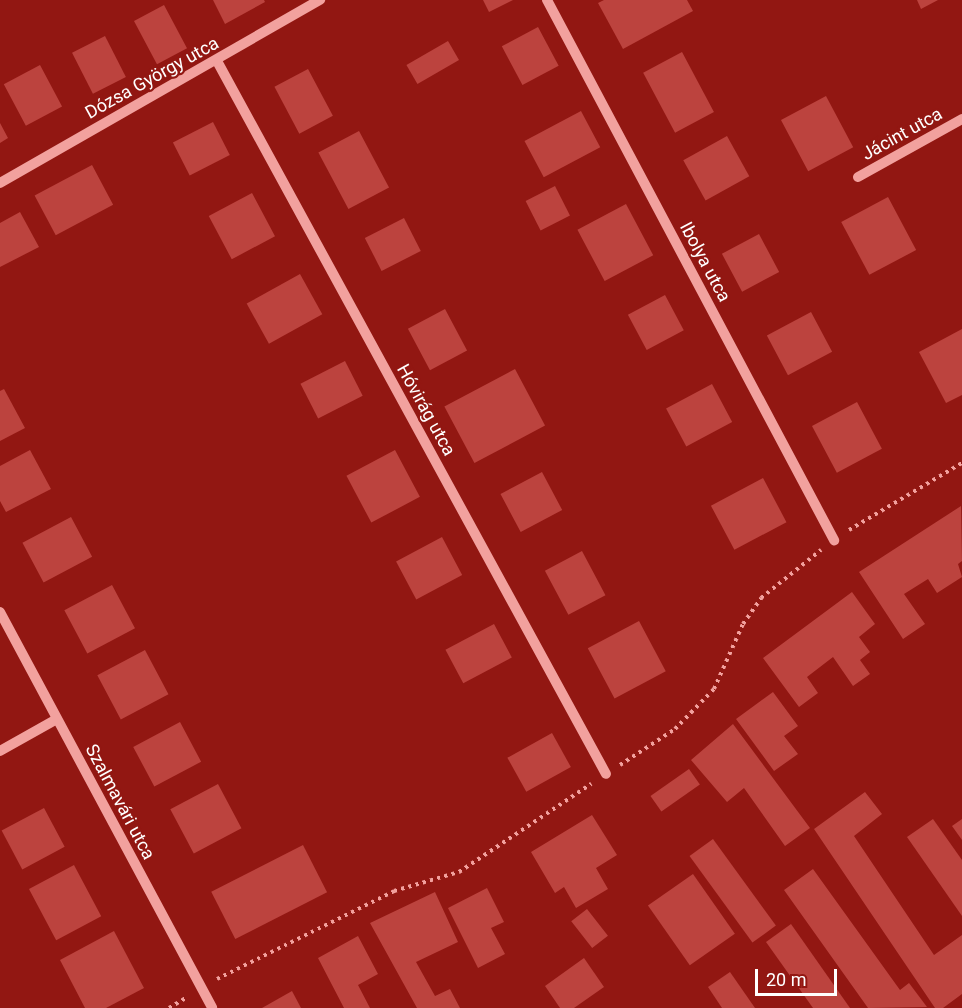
<!DOCTYPE html>
<meta charset="utf-8">
<style>
body{margin:0}
#map{position:relative;width:962px;height:1008px;overflow:hidden;background:#921712;font-family:Roboto,sans-serif}
div>[style]{position:absolute}
.building>*{inset:0;background:#bc433e;transform-origin:0 0}
.path>*{height:4px;margin-top:-2px;transform-origin:0;background:repeating-linear-gradient(90deg,#f2a19e 0 3px,transparent 0 7.5px)}
.minor>*{height:10px;margin:-5px;padding:0 5px;transform-origin:5px;border-radius:5px;background:#f2a19e}
span{translate:-50% -50%;white-space:nowrap;text-align:center;line-height:1.15;-webkit-text-stroke:4.5px #921712;paint-order:stroke}
.street-label{font-size:18px;color:#fff}
.scale{position:absolute;left:755px;top:969px;width:82px;height:27px;box-sizing:border-box;border:3px solid #fff;border-top:0;padding-left:8px;font-size:18px;line-height:21px;white-space:nowrap;color:#fff;-webkit-text-stroke:4px #921712;paint-order:stroke}
</style>
<div id="map">
<div class="building">
<div style="clip-path:polygon(213px 0,264px 0,265px 2px,225px 24px)"></div>
<div style="clip-path:polygon(483px 0,513px 0,489px 12px)"></div>
<div style="clip-path:polygon(604px 0,687px 0,693px 11px,623px 49px,598px 3px)"></div>
<div style="clip-path:polygon(917px 0,938px 0,921px 9px)"></div>
<div style="left:164px;top:5px;width:49px;height:34px;rotate:62deg"></div>
<div style="left:538px;top:27px;width:44px;height:41px;rotate:62deg"></div>
<div style="left:105px;top:36px;width:46px;height:37px;rotate:63deg"></div>
<div style="left:448px;top:41px;width:22px;height:48px;rotate:60deg"></div>
<div style="left:682px;top:52px;width:68px;height:44px;rotate:62deg"></div>
<div style="left:40px;top:65px;width:47px;height:41px;rotate:62deg"></div>
<div style="left:308px;top:69px;width:53px;height:38px;rotate:62deg"></div>
<div style="left:826px;top:96px;width:58px;height:51px;rotate:62deg"></div>
<div style="left:581px;top:111px;width:41px;height:64px;rotate:62deg"></div>
<div style="left:213px;top:122px;width:37px;height:45px;rotate:63deg"></div>
<div style="clip-path:polygon(0 123px,8px 138px,0 143px)"></div>
<div style="left:359px;top:131px;width:64px;height:46px;rotate:62deg"></div>
<div style="left:727px;top:136px;width:46px;height:50px;rotate:61deg"></div>
<div style="left:92px;top:165px;width:45px;height:65px;rotate:62deg"></div>
<div style="left:555px;top:186px;width:33px;height:33px;rotate:63deg"></div>
<div style="left:252px;top:193px;width:49px;height:49px;rotate:62deg"></div>
<div style="left:888px;top:197px;width:60px;height:53px;rotate:62deg"></div>
<div style="left:626px;top:204px;width:58px;height:55px;rotate:62deg"></div>
<div style="clip-path:polygon(20px 212px,39px 247px,0 267px,0 223px)"></div>
<div style="left:404px;top:218px;width:37px;height:44px;rotate:63deg"></div>
<div style="left:759px;top:234px;width:43px;height:42px;rotate:62deg"></div>
<div style="left:300px;top:274px;width:46px;height:61px;rotate:61deg"></div>
<div style="left:665px;top:295px;width:40px;height:42px;rotate:62deg"></div>
<div style="left:445px;top:309px;width:47px;height:42px;rotate:62deg"></div>
<div style="left:811px;top:312px;width:45px;height:50px;rotate:62deg"></div>
<div style="clip-path:polygon(962px 329px,962px 395px,946px 403px,919px 352px)"></div>
<div style="left:345px;top:361px;width:39px;height:50px;rotate:63deg"></div>
<div style="left:515px;top:369px;width:64px;height:80px;rotate:62deg"></div>
<div style="left:712px;top:384px;width:43px;height:52px;rotate:62deg"></div>
<div style="clip-path:polygon(4px 389px,25px 428px,0 441px,0 391px)"></div>
<div style="left:857px;top:402px;width:53px;height:51px;rotate:62deg"></div>
<div style="clip-path:polygon(30px 450px,51px 489px,6px 512px,0 501px,0 466px)"></div>
<div style="left:395px;top:450px;width:53px;height:55px;rotate:62deg"></div>
<div style="left:542px;top:472px;width:43px;height:47px;rotate:62deg"></div>
<div style="left:763px;top:478px;width:50px;height:59px;rotate:62deg"></div>
<div style="clip-path:polygon(961px 506px,962px 561px,958px 564px,962px 577px,937px 593px,928px 579px,904px 594px,925px 624px,903px 639px,859px 572px)"></div>
<div style="left:71px;top:517px;width:45px;height:55px;rotate:62deg"></div>
<div style="left:442px;top:537px;width:43px;height:52px;rotate:62deg"></div>
<div style="left:582px;top:551px;width:50px;height:42px;rotate:62deg"></div>
<div style="left:112px;top:585px;width:49px;height:54px;rotate:62deg"></div>
<div style="clip-path:polygon(852px 592px,875px 624px,859px 637px,870px 652px,860px 660px,870px 674px,853px 686px,833px 657px,807px 677px,818px 693px,799px 707px,763px 658px)"></div>
<div style="left:639px;top:621px;width:57px;height:58px;rotate:62deg"></div>
<div style="left:494px;top:624px;width:38px;height:55px;rotate:62deg"></div>
<div style="left:145px;top:650px;width:50px;height:54px;rotate:62deg"></div>
<div style="clip-path:polygon(773px 692px,798px 726px,784px 736px,798px 754px,774px 771px,736px 719px)"></div>
<div style="left:180px;top:722px;width:45px;height:53px;rotate:62deg"></div>
<div style="clip-path:polygon(733px 724px,810px 828px,785px 846px,744px 788px,727px 802px,691px 760px)"></div>
<div style="left:552px;top:733px;width:39px;height:51px;rotate:61deg"></div>
<div style="left:689px;top:769px;width:19px;height:47px;rotate:55deg"></div>
<div style="left:218px;top:784px;width:50px;height:54px;rotate:62deg"></div>
<div style="clip-path:polygon(865px 792px,882px 814px,854px 836px,934px 955px,962px 935px,962px 994px,943px 1008px,935px 1008px,814px 829px)"></div>
<div style="left:44px;top:808px;width:44px;height:48px;rotate:62deg"></div>
<div style="clip-path:polygon(592px 815px,617px 855px,596px 868px,608px 889px,576px 908px,564px 887px,555px 893px,531px 852px)"></div>
<div style="clip-path:polygon(933px 819px,962px 860px,962px 916px,907px 837px)"></div>
<div style="clip-path:polygon(962px 819px,962px 840px,952px 826px)"></div>
<div style="left:713px;top:839px;width:107px;height:29px;rotate:54deg"></div>
<div style="left:303px;top:845px;width:53px;height:103px;rotate:63deg"></div>
<div style="left:74px;top:865px;width:58px;height:51px;rotate:62deg"></div>
<div style="clip-path:polygon(813px 869px,900px 990px,909px 983px,927px 1007px,868px 1008px,784px 890px)"></div>
<div style="left:693px;top:874px;width:73px;height:55px;rotate:55deg"></div>
<div style="clip-path:polygon(487px 888px,504px 922px,491px 928px,505px 954px,478px 968px,448px 908px)"></div>
<div style="clip-path:polygon(435px 892px,458px 942px,416px 962px,435px 996px,450px 989px,460px 1008px,417px 1008px,370px 923px)"></div>
<div style="left:587px;top:909px;width:34px;height:20px;rotate:52deg"></div>
<div style="clip-path:polygon(791px 924px,850px 1008px,813px 1008px,766px 942px)"></div>
<div style="clip-path:polygon(114px 931px,144px 988px,106px 1008px,85px 1008px,60px 960px)"></div>
<div style="clip-path:polygon(358px 936px,378px 974px,358px 985px,370px 1008px,344px 1008px,318px 958px)"></div>
<div style="clip-path:polygon(584px 958px,604px 987px,574px 1008px,560px 1008px,545px 986px)"></div>
<div style="clip-path:polygon(730px 972px,755px 1008px,722px 1008px,708px 987px)"></div>
<div style="clip-path:polygon(292px 991px,301px 1008px,262px 1008px)"></div>
</div>
<div class="path">
<div style="left:849px;top:530px;width:131px;rotate:-30.7deg"></div>
<div style="left:620px;top:765px;width:66px;rotate:-33.2deg"></div>
<div style="left:675px;top:729px;width:56px;rotate:-45.7deg"></div>
<div style="left:714px;top:689px;width:71px;rotate:-66deg"></div>
<div style="left:743px;top:624px;width:32px;rotate:-55deg"></div>
<div style="left:761px;top:598px;width:77px;rotate:-38.7deg"></div>
<div style="left:217px;top:979px;width:198px;rotate:-26.4deg"></div>
<div style="left:394px;top:891px;width:68px;rotate:-16.3deg"></div>
<div style="left:459px;top:872px;width:159px;rotate:-33.7deg"></div>
<div style="left:169px;top:1008px;width:21px;rotate:-31deg"></div>
</div>
<div class="minor">
<div style="left:547px;top:0;width:612px;rotate:62.01deg"></div>
<div style="left:217px;top:61px;width:812px;rotate:61.38deg"></div>
<div style="left:858px;top:177px;width:119px;rotate:-29.1deg"></div>
<div style="left:0;top:183px;width:369px;rotate:-29.8deg"></div>
<div style="left:0;top:612px;width:449px;rotate:61.8deg"></div>
<div style="left:0;top:751px;width:65px;rotate:-29.3deg"></div>
</div>
<div class="street-label">
<span style="left:152px;top:78px;rotate:-29deg">Dózsa György utca</span>
<span style="left:902px;top:134px;rotate:-29deg">Jácint utca</span>
<span style="left:705px;top:262px;rotate:62deg">Ibolya utca</span>
<span style="left:426px;top:410px;rotate:61deg">Hóvirág utca</span>
<span style="left:120px;top:802px;rotate:62deg">Szalmavári utca</span>
</div>
<div class="scale">20 m</div>
</div>
